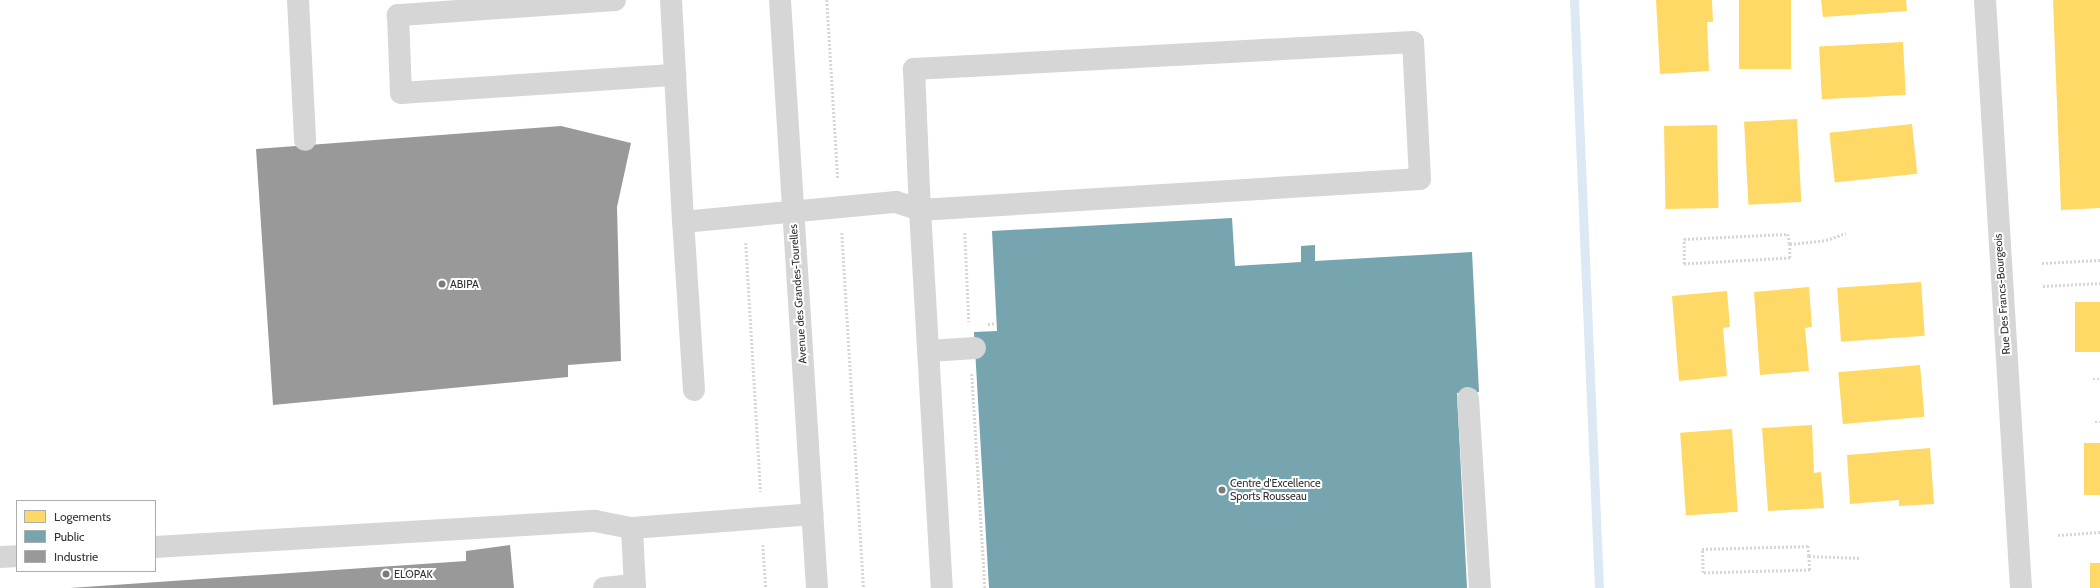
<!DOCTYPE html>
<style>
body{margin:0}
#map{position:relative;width:2100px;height:588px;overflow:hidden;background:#fff;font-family:Cabin,sans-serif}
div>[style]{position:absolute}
.homes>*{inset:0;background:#ffd966;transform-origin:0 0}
.public>*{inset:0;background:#76a5af}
.industry>*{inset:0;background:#999}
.stream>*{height:9px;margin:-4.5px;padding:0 4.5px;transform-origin:4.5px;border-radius:4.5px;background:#dce8f3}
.path>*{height:2.5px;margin-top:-1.25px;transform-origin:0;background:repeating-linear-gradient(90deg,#d6d6d6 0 2px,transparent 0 4px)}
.minor>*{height:22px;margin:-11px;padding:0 11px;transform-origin:11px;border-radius:11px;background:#d6d6d6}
.dots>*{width:11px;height:11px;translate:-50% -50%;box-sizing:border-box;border:2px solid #fff;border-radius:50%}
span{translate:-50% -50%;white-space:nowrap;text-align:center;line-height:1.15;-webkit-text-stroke:4px #fff;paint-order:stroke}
.poi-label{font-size:11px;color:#323232}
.left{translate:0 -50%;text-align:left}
.street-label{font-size:11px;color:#323232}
.legend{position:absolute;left:16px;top:500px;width:140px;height:72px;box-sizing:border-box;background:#fff;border:1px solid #adadad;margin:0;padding:5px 7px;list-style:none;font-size:12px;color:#323232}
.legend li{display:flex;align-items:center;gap:8px;height:20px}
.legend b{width:20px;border:1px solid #adadad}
</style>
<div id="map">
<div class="homes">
<div style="clip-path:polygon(1656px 0,1712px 0,1713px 22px,1707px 22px,1709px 71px,1660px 74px)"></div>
<div style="left:1739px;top:0;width:52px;height:69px"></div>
<div style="clip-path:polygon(1821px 0,1906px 0,1907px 11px,1823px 17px)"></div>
<div style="clip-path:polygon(2053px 0,2100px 0,2100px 208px,2061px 210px)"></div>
<div style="left:1903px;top:42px;width:53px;height:84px;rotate:87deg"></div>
<div style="left:1797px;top:119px;width:83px;height:53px;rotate:87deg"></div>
<div style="left:1912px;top:124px;width:50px;height:83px;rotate:84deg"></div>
<div style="left:1717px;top:125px;width:83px;height:53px;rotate:89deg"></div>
<div style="left:1921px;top:282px;width:54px;height:84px;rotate:86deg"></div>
<div style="clip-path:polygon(1809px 287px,1812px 327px,1805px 328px,1809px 371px,1760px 375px,1754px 292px)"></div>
<div style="clip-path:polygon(1727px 291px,1730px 327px,1723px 328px,1727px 376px,1679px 381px,1672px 296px)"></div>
<div style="left:2100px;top:302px;width:50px;height:25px;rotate:90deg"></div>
<div style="left:1920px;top:365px;width:52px;height:82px;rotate:85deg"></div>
<div style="clip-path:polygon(1812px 425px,1814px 473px,1821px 472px,1824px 508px,1768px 511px,1762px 428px)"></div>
<div style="left:1732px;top:429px;width:83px;height:52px;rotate:86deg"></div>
<div style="left:2100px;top:443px;width:52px;height:16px;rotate:90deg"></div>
<div style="clip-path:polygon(1930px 448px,1934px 504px,1899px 506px,1899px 500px,1850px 504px,1847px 455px)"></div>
<div style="left:2100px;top:563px;width:25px;height:10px;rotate:90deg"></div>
</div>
<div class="public">
<div style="clip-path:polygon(1232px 218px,1235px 266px,1301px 262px,1301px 246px,1315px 245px,1315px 261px,1472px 252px,1479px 392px,1457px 393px,1467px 588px,989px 588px,974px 332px,997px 331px,992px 231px)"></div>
</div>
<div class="industry">
<div style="clip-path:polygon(561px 126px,631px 143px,617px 207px,621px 361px,568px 365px,568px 377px,273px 405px,256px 149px)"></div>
<div style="clip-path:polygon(510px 545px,514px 588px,70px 588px,466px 561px,466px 551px)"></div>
</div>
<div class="stream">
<div style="left:1574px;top:0;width:589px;rotate:87.57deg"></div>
</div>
<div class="path">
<div style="left:827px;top:0;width:180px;rotate:86.5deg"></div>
<div style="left:842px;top:233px;width:356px;rotate:86.5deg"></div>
<div style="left:965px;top:233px;width:89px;rotate:87.4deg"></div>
<div style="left:746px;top:243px;width:249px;rotate:86.6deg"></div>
<div style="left:1790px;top:244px;width:14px;rotate:90deg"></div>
<div style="left:1790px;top:258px;width:106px;rotate:176.8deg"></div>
<div style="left:1684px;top:264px;width:25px;rotate:-90deg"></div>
<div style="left:1684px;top:239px;width:104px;rotate:-2.8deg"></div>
<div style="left:1788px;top:234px;width:10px;rotate:79deg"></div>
<div style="left:1790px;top:244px;width:36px;rotate:-6deg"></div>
<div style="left:1826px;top:240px;width:21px;rotate:-19deg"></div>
<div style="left:2042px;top:263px;width:58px;rotate:-3deg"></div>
<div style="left:2043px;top:286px;width:57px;rotate:-3deg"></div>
<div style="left:988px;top:324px;width:9px;rotate:-6deg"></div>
<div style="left:972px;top:374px;width:214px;rotate:86.5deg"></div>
<div style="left:2093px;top:379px;width:7px"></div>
<div style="left:2095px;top:422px;width:5px"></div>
<div style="left:2058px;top:535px;width:42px;rotate:-4.1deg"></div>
<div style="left:763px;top:545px;width:43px;rotate:86deg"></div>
<div style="left:1809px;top:556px;width:14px;rotate:86deg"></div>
<div style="left:1810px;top:570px;width:107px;rotate:178.4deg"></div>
<div style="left:1703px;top:573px;width:24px;rotate:-92deg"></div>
<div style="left:1702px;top:549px;width:106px;rotate:-1.6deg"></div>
<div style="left:1808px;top:546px;width:10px;rotate:84deg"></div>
<div style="left:1809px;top:556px;width:52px;rotate:2.2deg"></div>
</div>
<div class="minor">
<div style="left:298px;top:0;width:140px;rotate:87.1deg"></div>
<div style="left:615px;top:0;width:218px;rotate:176deg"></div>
<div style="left:398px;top:15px;width:78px;rotate:87.8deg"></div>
<div style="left:401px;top:93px;width:275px;rotate:-3.8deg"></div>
<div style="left:671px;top:0;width:222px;rotate:86.9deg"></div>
<div style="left:780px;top:0;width:589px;rotate:86.4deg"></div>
<div style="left:1985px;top:0;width:589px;rotate:86.5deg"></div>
<div style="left:929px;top:351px;width:46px;rotate:-3.7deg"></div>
<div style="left:694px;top:390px;width:168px;rotate:-93.7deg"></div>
<div style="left:683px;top:222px;width:214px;rotate:-5.4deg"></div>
<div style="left:896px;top:202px;width:25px;rotate:18deg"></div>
<div style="left:920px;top:210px;width:501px;rotate:-3.55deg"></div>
<div style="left:1420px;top:179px;width:137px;rotate:-92.9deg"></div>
<div style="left:1413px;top:42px;width:500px;rotate:176.9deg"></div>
<div style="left:914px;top:69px;width:141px;rotate:87.6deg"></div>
<div style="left:920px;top:210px;width:379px;rotate:86.7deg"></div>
<div style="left:1468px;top:398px;width:190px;rotate:86.4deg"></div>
<div style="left:155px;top:547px;width:441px;rotate:-3.4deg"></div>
<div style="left:595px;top:521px;width:38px;rotate:11deg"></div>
<div style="left:0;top:557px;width:17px;rotate:-3deg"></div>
<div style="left:604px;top:588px;width:31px;rotate:-6deg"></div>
<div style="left:635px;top:588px;width:60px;rotate:-92.9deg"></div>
<div style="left:632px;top:528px;width:181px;rotate:-4.4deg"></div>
</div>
<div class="dots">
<div style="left:442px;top:284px;background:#7a7a7a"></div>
<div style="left:1222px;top:490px;background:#7a7a7a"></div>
<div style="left:386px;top:574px;background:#7a7a7a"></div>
</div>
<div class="poi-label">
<span class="left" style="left:450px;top:284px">ABIPA</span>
<span class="left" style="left:1230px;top:490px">Centre d'Excellence<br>Sports Rousseau</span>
<span class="left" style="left:394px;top:574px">ELOPAK</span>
</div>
<div class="street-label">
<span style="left:798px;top:294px;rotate:-94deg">Avenue des Grandes-Tourelles</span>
<span style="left:2002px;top:294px;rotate:-94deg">Rue Des Francs-Bourgeois</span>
</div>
<ul class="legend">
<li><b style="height:11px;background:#ffd966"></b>Logements</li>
<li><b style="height:11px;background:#76a5af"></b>Public</li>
<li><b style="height:11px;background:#999"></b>Industrie</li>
</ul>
</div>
